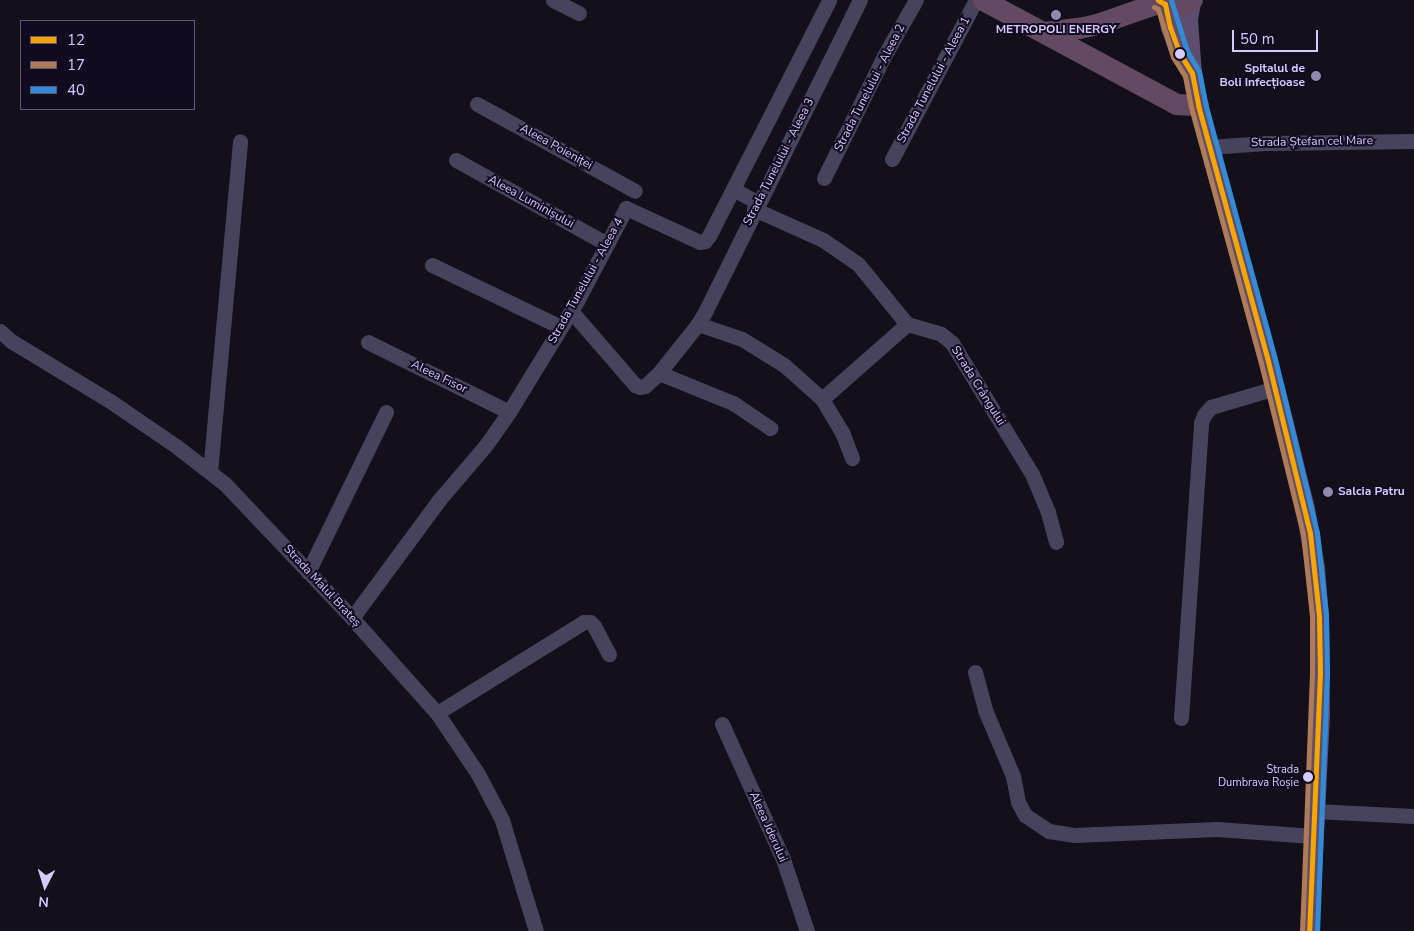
<!DOCTYPE html>
<meta charset="utf-8">
<style>
body{margin:0}
#map{position:relative;width:1414px;height:931px;overflow:hidden;background:#13101b;font-family:"Nunito Sans",sans-serif}
div>[style]{position:absolute}
.minor>*{height:15px;margin:-7.5px;padding:0 7.5px;transform-origin:7.5px;border-radius:7.5px;background:#48435d}
.major>*{height:19px;margin:-9.5px;padding:0 9.5px;transform-origin:9.5px;border-radius:9.5px;background:#5d4d6e}
.highway>*{height:21px;margin:-10.5px;padding:0 10.5px;transform-origin:10.5px;border-radius:10.5px;background:#634a62}
.bus-1>*{height:5px;margin:-2.5px;padding:0 2.5px;transform-origin:2.5px;border-radius:2.5px;background:#f7a600}
.bus-2>*{height:5px;margin:-2.5px;padding:0 2.5px;transform-origin:2.5px;border-radius:2.5px;background:#b07c57}
.bus-3>*{height:5px;margin:-2.5px;padding:0 2.5px;transform-origin:2.5px;border-radius:2.5px;background:#338bd7}
.dots>*{width:14px;height:14px;translate:-50% -50%;box-sizing:border-box;border:2px solid #110b20;border-radius:50%}
span{translate:-50% -50%;white-space:nowrap;text-align:center;line-height:1.15;-webkit-text-stroke:4px #110b20;paint-order:stroke}
.bus-label{font-size:11px;color:#d6caff}
.right{translate:-100% -50%;text-align:right}
.poi-label{font-size:12px;color:#d6caff;font-weight:700}
.left{translate:0 -50%;text-align:left}
.street-label{font-size:12px;color:#d6caff}
.legend{position:absolute;left:20px;top:20px;width:175px;height:90px;box-sizing:border-box;background:#110b20;border:1px solid #605779;margin:0;padding:6px 9px;list-style:none;font-size:15px;color:#d6caff}
.legend li{display:flex;align-items:center;gap:10px;height:25px}
.legend b{width:25px;border:1px solid #605779}
.north{position:absolute;left:20px;top:861px;width:50px;height:50px;-webkit-text-stroke:4px #110b20;paint-order:stroke;rotate:185deg;font-size:14px;font-weight:700;line-height:20px;text-align:center;color:#d6caff}
.north::after{content:'';display:block;margin:auto;width:18px;height:22px;background:#d6caff;clip-path:polygon(50% 0,100% 100%,50% 72%,0 100%)}
.scale{position:absolute;left:1232px;top:30px;width:86px;height:22px;box-sizing:border-box;border:2px solid #d6caff;border-top:0;padding-left:6px;font-size:15px;line-height:18px;white-space:nowrap;color:#d6caff;-webkit-text-stroke:4px #110b20;paint-order:stroke}
</style>
<div id="map">
<div class="minor">
<div style="left:553px;top:0;width:29px;rotate:27deg"></div>
<div style="left:477px;top:104px;width:180px;rotate:28.8deg"></div>
<div style="left:1210px;top:147px;width:55px;rotate:-4.2deg"></div>
<div style="left:1265px;top:143px;width:149px;rotate:-0.8deg"></div>
<div style="left:892px;top:159px;width:180px;rotate:-62.2deg"></div>
<div style="left:456px;top:160px;width:173px;rotate:29.1deg"></div>
<div style="left:824px;top:178px;width:136px;rotate:-63.8deg"></div>
<div style="left:884px;top:56px;width:64px;rotate:-60.3deg"></div>
<div style="left:733px;top:189px;width:29px;rotate:29deg"></div>
<div style="left:754px;top:209px;width:76px;rotate:24.2deg"></div>
<div style="left:823px;top:240px;width:42px;rotate:34.4deg"></div>
<div style="left:858px;top:264px;width:77px;rotate:50.8deg"></div>
<div style="left:907px;top:324px;width:35px;rotate:16deg"></div>
<div style="left:941px;top:334px;width:14px;rotate:39deg"></div>
<div style="left:952px;top:343px;width:153px;rotate:58.6deg"></div>
<div style="left:1032px;top:474px;width:41px;rotate:67.2deg"></div>
<div style="left:1048px;top:512px;width:31px;rotate:75deg"></div>
<div style="left:432px;top:265px;width:143px;rotate:25.7deg"></div>
<div style="left:571px;top:311px;width:98px;rotate:49.1deg"></div>
<div style="left:635px;top:385px;width:5px;rotate:22deg"></div>
<div style="left:640px;top:387px;width:5px;rotate:-11deg"></div>
<div style="left:645px;top:386px;width:19px;rotate:-43deg"></div>
<div style="left:659px;top:373px;width:63px;rotate:-51.5deg"></div>
<div style="left:698px;top:324px;width:16px;rotate:-60deg"></div>
<div style="left:706px;top:310px;width:346px;rotate:-63.6deg"></div>
<div style="left:698px;top:324px;width:46px;rotate:18.8deg"></div>
<div style="left:742px;top:339px;width:49px;rotate:31.8deg"></div>
<div style="left:784px;top:365px;width:51px;rotate:41.8deg"></div>
<div style="left:822px;top:399px;width:39px;rotate:59deg"></div>
<div style="left:842px;top:432px;width:28px;rotate:69deg"></div>
<div style="left:0;top:331px;width:15px;rotate:42deg"></div>
<div style="left:11px;top:341px;width:116px;rotate:31.2deg"></div>
<div style="left:110px;top:401px;width:80px;rotate:34.3deg"></div>
<div style="left:176px;top:446px;width:62px;rotate:37.8deg"></div>
<div style="left:225px;top:484px;width:185px;rotate:46.5deg"></div>
<div style="left:352px;top:618px;width:127px;rotate:48.2deg"></div>
<div style="left:437px;top:713px;width:73px;rotate:56.1deg"></div>
<div style="left:478px;top:774px;width:52px;rotate:62.4deg"></div>
<div style="left:502px;top:820px;width:116px;rotate:73deg"></div>
<div style="left:368px;top:342px;width:157px;rotate:26.4deg"></div>
<div style="left:659px;top:373px;width:80px;rotate:22.1deg"></div>
<div style="left:733px;top:403px;width:45px;rotate:34deg"></div>
<div style="left:822px;top:399px;width:113px;rotate:-41.4deg"></div>
<div style="left:210px;top:472px;width:332px;rotate:-84.8deg"></div>
<div style="left:308px;top:572px;width:178px;rotate:-64deg"></div>
<div style="left:352px;top:618px;width:147px;rotate:-53.6deg"></div>
<div style="left:439px;top:500px;width:72px;rotate:-49.5deg"></div>
<div style="left:486px;top:445px;width:40px;rotate:-55.1deg"></div>
<div style="left:509px;top:412px;width:130px;rotate:-58.5deg"></div>
<div style="left:577px;top:301px;width:105px;rotate:-62.2deg"></div>
<div style="left:626px;top:208px;width:81px;rotate:24.7deg"></div>
<div style="left:700px;top:242px;width:5px;rotate:-11deg"></div>
<div style="left:705px;top:241px;width:6px;rotate:-51deg"></div>
<div style="left:709px;top:236px;width:265px;rotate:-63deg"></div>
<div style="left:975px;top:672px;width:39px;rotate:75deg"></div>
<div style="left:985px;top:710px;width:72px;rotate:67deg"></div>
<div style="left:1013px;top:776px;width:26px;rotate:79deg"></div>
<div style="left:1018px;top:802px;width:15px;rotate:62deg"></div>
<div style="left:1025px;top:815px;width:29px;rotate:34deg"></div>
<div style="left:1049px;top:831px;width:25px;rotate:9deg"></div>
<div style="left:1074px;top:835px;width:143px;rotate:-2.4deg"></div>
<div style="left:1217px;top:829px;width:96px;rotate:4.2deg"></div>
<div style="left:437px;top:713px;width:173px;rotate:-31.8deg"></div>
<div style="left:584px;top:622px;width:6px"></div>
<div style="left:590px;top:622px;width:6px;rotate:45deg"></div>
<div style="left:594px;top:626px;width:32px;rotate:62deg"></div>
<div style="left:1181px;top:718px;width:296px;rotate:-86.1deg"></div>
<div style="left:1201px;top:423px;width:9px;rotate:-69deg"></div>
<div style="left:1204px;top:415px;width:11px;rotate:-49deg"></div>
<div style="left:1211px;top:407px;width:67px;rotate:-16.5deg"></div>
<div style="left:722px;top:724px;width:148px;rotate:65.7deg"></div>
<div style="left:783px;top:859px;width:76px;rotate:71.6deg"></div>
<div style="left:1315px;top:811px;width:99px;rotate:2.9deg"></div>
</div>
<div class="major">
<div style="left:1191px;top:1px;width:19px;rotate:99deg"></div>
<div style="left:1188px;top:20px;width:53px;rotate:85.7deg"></div>
<div style="left:1192px;top:73px;width:33px;rotate:79deg"></div>
<div style="left:1198px;top:105px;width:293px;rotate:74.8deg"></div>
<div style="left:1275px;top:388px;width:124px;rotate:76deg"></div>
<div style="left:1305px;top:508px;width:61px;rotate:80.5deg"></div>
<div style="left:1315px;top:568px;width:48px;rotate:85.2deg"></div>
<div style="left:1319px;top:616px;width:99px;rotate:89.4deg"></div>
<div style="left:1320px;top:715px;width:216px;rotate:92.9deg"></div>
<div style="left:1165px;top:4px;width:24px;rotate:78deg"></div>
<div style="left:1170px;top:27px;width:29px;rotate:70deg"></div>
<div style="left:1180px;top:54px;width:19px;rotate:58deg"></div>
</div>
<div class="highway">
<div style="left:983px;top:0;width:219px;rotate:28.3deg"></div>
<div style="left:1176px;top:104px;width:22px;rotate:3deg"></div>
<div style="left:1158px;top:0;width:17px;rotate:21deg"></div>
<div style="left:1174px;top:6px;width:9px;rotate:-6deg"></div>
<div style="left:1183px;top:5px;width:10px;rotate:-29deg"></div>
<div style="left:1044px;top:32px;width:35px;rotate:-7deg"></div>
<div style="left:1079px;top:28px;width:18px;rotate:-13deg"></div>
<div style="left:1097px;top:24px;width:67px;rotate:-19.2deg"></div>
</div>
<div class="bus-1">
<div style="left:1158px;top:0;width:8px;rotate:30deg"></div>
<div style="left:1165px;top:4px;width:24px;rotate:78deg"></div>
<div style="left:1170px;top:27px;width:29px;rotate:70deg"></div>
<div style="left:1180px;top:54px;width:22px;rotate:58deg"></div>
<div style="left:1192px;top:73px;width:33px;rotate:79deg"></div>
<div style="left:1198px;top:105px;width:265px;rotate:74.7deg"></div>
<div style="left:1268px;top:361px;width:177px;rotate:76.3deg"></div>
<div style="left:1310px;top:533px;width:83px;rotate:83.8deg"></div>
<div style="left:1319px;top:616px;width:57px;rotate:89deg"></div>
<div style="left:1320px;top:673px;width:258px;rotate:92.4deg"></div>
</div>
<div class="bus-2">
<div style="left:1154px;top:7px;width:4px;rotate:27deg"></div>
<div style="left:1158px;top:9px;width:50px;rotate:72.6deg"></div>
<div style="left:1173px;top:57px;width:22px;rotate:58deg"></div>
<div style="left:1185px;top:76px;width:32px;rotate:79deg"></div>
<div style="left:1191px;top:107px;width:265px;rotate:74.7deg"></div>
<div style="left:1261px;top:363px;width:176px;rotate:76.2deg"></div>
<div style="left:1303px;top:534px;width:82px;rotate:83.7deg"></div>
<div style="left:1312px;top:616px;width:57px;rotate:90deg"></div>
<div style="left:1312px;top:673px;width:258px;rotate:92.2deg"></div>
</div>
<div class="bus-3">
<div style="left:1171px;top:0;width:53px;rotate:72.6deg"></div>
<div style="left:1187px;top:51px;width:23px;rotate:59deg"></div>
<div style="left:1199px;top:71px;width:33px;rotate:79deg"></div>
<div style="left:1205px;top:103px;width:265px;rotate:74.7deg"></div>
<div style="left:1275px;top:359px;width:178px;rotate:76.4deg"></div>
<div style="left:1317px;top:532px;width:83px;rotate:83.8deg"></div>
<div style="left:1326px;top:615px;width:58px;rotate:89deg"></div>
<div style="left:1327px;top:673px;width:258px;rotate:92.2deg"></div>
</div>
<div class="dots">
<div style="left:1056px;top:15px;background:#9289af"></div>
<div style="left:1180px;top:54px;background:#d6caff"></div>
<div style="left:1316px;top:76px;background:#9289af"></div>
<div style="left:1328px;top:492px;background:#9289af"></div>
<div style="left:1308px;top:777px;background:#d6caff"></div>
</div>
<div class="bus-label">
<span class="right" style="left:1299px;top:777px">Strada<br>Dumbrava Roșie</span>
</div>
<div class="poi-label">
<span style="left:1056px;top:30px">METROPOLI ENERGY</span>
<span class="right" style="left:1305px;top:76px">Spitalul de<br>Boli Infecțioase</span>
<span class="left" style="left:1338px;top:492px">Salcia Patru</span>
</div>
<div class="street-label">
<span style="left:934px;top:80px;rotate:-62deg">Strada Tunelului - Aleea 1</span>
<span style="left:870px;top:88px;rotate:-63deg">Strada Tunelului - Aleea 2</span>
<span style="left:1312px;top:142px;rotate:-1deg">Strada Ștefan cel Mare</span>
<span style="left:556px;top:147px;rotate:29deg">Aleea Poieniței</span>
<span style="left:779px;top:162px;rotate:-63deg">Strada Tunelului - Aleea 3</span>
<span style="left:531px;top:202px;rotate:29deg">Aleea Luminișului</span>
<span style="left:586px;top:281px;rotate:-61deg">Strada Tunelului - Aleea 4</span>
<span style="left:439px;top:377px;rotate:26deg">Aleea Fisor</span>
<span style="left:978px;top:386px;rotate:58deg">Strada Crângului</span>
<span style="left:322px;top:586px;rotate:47deg">Strada Malul Brateș</span>
<span style="left:768px;top:827px;rotate:66deg">Aleea Jderului</span>
</div>
<ul class="legend">
<li><b style="height:6px;background:#f7a600"></b>12</li>
<li><b style="height:6px;background:#b07c57"></b>17</li>
<li><b style="height:6px;background:#338bd7"></b>40</li>
</ul>
<div class="north">N</div>
<div class="scale">50 m</div>
</div>
